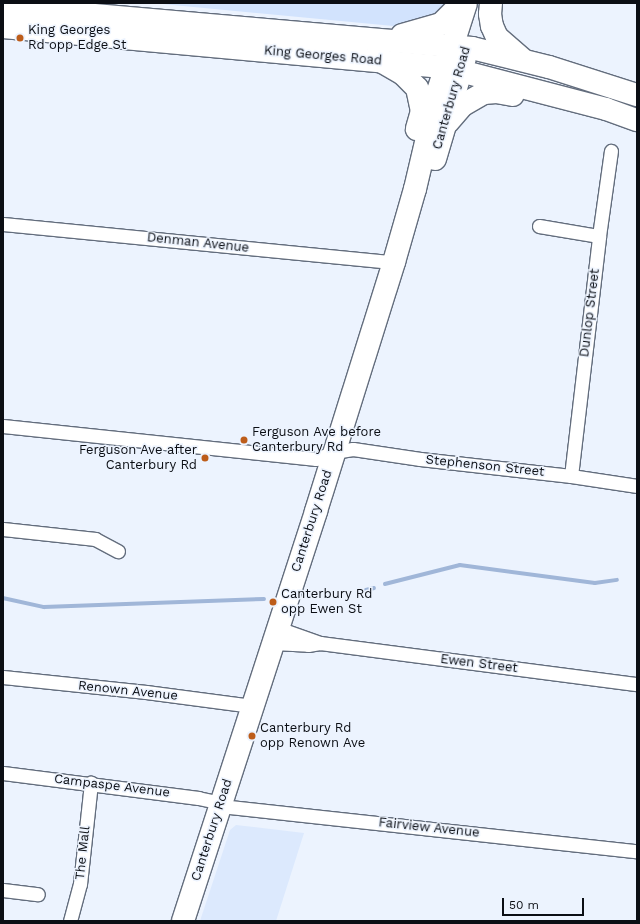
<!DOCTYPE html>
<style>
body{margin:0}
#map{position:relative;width:640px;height:924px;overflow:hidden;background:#ecf3fe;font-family:"Work Sans",sans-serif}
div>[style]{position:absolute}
.built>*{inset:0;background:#dce9fd}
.green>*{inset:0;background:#d2e3fd}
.stream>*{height:3.5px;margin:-1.75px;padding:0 1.75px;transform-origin:1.75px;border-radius:1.75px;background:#a0b6d8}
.roads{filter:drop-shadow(1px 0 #636d7d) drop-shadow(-1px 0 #636d7d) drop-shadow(0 1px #636d7d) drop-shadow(0 -1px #636d7d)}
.street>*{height:13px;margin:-6.5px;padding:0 6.5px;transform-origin:6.5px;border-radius:6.5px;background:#fff}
.highway>*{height:22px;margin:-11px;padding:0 11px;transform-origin:11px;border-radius:11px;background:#fff}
.dots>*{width:11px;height:11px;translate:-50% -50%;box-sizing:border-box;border:2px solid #ecf3fe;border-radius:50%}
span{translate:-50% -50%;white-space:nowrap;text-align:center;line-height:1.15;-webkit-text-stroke:3px #ecf3fe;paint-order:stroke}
.poi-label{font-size:13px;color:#0b0e14}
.left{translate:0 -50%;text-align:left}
.right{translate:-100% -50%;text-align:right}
.street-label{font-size:13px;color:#0b0e14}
.frame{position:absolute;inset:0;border:4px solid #0b0e14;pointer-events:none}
.scale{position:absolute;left:502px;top:898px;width:82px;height:18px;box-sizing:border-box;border:2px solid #0b0e14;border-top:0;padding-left:5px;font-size:12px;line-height:14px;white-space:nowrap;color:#0b0e14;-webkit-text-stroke:3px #ecf3fe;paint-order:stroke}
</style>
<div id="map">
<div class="built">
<div style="clip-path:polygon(236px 825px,304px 833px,276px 921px,200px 921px,230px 830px)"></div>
</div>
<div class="green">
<div style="clip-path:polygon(152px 3px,451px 3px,427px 23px,404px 27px)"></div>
</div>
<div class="stream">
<div style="left:385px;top:584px;width:77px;rotate:-14.2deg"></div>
<div style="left:460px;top:565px;width:136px;rotate:7.6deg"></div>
<div style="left:595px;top:583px;width:22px;rotate:-8deg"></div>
<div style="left:366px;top:590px;width:8px;rotate:-14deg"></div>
<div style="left:3px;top:598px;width:42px;rotate:12.4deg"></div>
<div style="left:44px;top:607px;width:220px;rotate:-2.1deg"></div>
</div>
<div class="roads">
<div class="street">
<div style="left:3px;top:224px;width:393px;rotate:5.6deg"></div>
<div style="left:539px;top:226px;width:61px;rotate:9.5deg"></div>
<div style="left:3px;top:426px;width:315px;rotate:6deg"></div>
<div style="left:316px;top:459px;width:19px;rotate:-21deg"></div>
<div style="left:334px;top:452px;width:19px;rotate:-9deg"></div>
<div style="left:353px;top:449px;width:68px;rotate:8.5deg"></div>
<div style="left:420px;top:459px;width:152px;rotate:6.4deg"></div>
<div style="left:571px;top:476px;width:67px;rotate:8.6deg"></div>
<div style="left:571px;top:476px;width:242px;rotate:-83.3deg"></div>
<div style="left:599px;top:236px;width:86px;rotate:-82deg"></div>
<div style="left:3px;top:529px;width:93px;rotate:6.2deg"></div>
<div style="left:95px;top:539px;width:26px;rotate:28deg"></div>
<div style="left:278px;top:628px;width:45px;rotate:19.7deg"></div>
<div style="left:320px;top:643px;width:320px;rotate:7.4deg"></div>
<div style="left:273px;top:643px;width:35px;rotate:3deg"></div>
<div style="left:308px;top:645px;width:12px;rotate:-9deg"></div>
<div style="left:3px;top:677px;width:144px;rotate:6deg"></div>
<div style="left:146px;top:692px;width:107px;rotate:7.5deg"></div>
<div style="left:3px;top:773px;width:197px;rotate:7.3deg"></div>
<div style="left:198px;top:798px;width:24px;rotate:12deg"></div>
<div style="left:220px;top:806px;width:419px;rotate:6.2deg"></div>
<div style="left:3px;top:890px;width:35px;rotate:7deg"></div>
<div style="left:70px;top:921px;width:38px;rotate:-75deg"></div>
<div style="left:80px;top:884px;width:102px;rotate:-83.8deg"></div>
</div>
<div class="highway">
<div style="left:491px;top:3px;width:11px;rotate:95deg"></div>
<div style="left:490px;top:14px;width:12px;rotate:81deg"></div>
<div style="left:492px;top:26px;width:12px;rotate:66deg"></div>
<div style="left:497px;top:37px;width:32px;rotate:41deg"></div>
<div style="left:3px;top:7px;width:471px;rotate:5deg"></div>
<div style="left:472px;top:48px;width:79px;rotate:13.9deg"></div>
<div style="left:549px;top:67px;width:92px;rotate:17.7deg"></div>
<div style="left:3px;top:27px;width:444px;rotate:5.2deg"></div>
<div style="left:445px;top:67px;width:166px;rotate:14.6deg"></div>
<div style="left:606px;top:109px;width:33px;rotate:20deg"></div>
<div style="left:402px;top:35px;width:41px;rotate:-15.8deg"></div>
<div style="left:441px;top:24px;width:30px;rotate:-45deg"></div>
<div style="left:384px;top:63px;width:22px;rotate:30deg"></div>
<div style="left:403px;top:74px;width:20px;rotate:45deg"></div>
<div style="left:417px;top:88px;width:24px;rotate:78deg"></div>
<div style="left:422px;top:111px;width:19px;rotate:106deg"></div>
<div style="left:448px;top:122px;width:23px;rotate:-49deg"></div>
<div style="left:463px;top:105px;width:24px;rotate:-30deg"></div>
<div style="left:484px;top:93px;width:12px;rotate:-5deg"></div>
<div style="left:496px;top:92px;width:17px;rotate:10deg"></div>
<div style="left:435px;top:159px;width:105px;rotate:-73.5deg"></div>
<div style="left:183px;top:921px;width:431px;rotate:-72deg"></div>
<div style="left:316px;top:511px;width:261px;rotate:-72.6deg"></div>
<div style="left:394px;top:262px;width:76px;rotate:-74deg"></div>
<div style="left:415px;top:189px;width:101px;rotate:-76.8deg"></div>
<div style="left:438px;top:91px;width:92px;rotate:-72.3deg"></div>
</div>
</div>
<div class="dots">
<div style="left:20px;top:38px;background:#bd5d1a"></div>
<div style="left:244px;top:440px;background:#bd5d1a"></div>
<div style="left:205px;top:458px;background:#bd5d1a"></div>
<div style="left:273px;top:602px;background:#bd5d1a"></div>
<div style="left:252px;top:736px;background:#bd5d1a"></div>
</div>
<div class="poi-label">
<span class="left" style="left:28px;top:38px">King Georges<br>Rd opp Edge St</span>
<span class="left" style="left:252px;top:440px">Ferguson Ave before<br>Canterbury Rd</span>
<span class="right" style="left:197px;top:458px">Ferguson Ave after<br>Canterbury Rd</span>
<span class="left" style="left:281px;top:602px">Canterbury Rd<br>opp Ewen St</span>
<span class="left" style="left:260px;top:736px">Canterbury Rd<br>opp Renown Ave</span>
</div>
<div class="street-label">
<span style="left:323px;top:56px;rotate:5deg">King Georges Road</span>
<span style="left:452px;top:98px;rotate:-74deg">Canterbury Road</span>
<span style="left:198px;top:243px;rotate:6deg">Denman Avenue</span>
<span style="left:590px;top:313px;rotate:-83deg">Dunlop Street</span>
<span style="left:485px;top:466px;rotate:6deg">Stephenson Street</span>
<span style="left:312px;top:521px;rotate:-72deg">Canterbury Road</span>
<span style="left:479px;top:664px;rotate:7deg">Ewen Street</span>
<span style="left:128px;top:691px;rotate:6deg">Renown Avenue</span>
<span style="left:112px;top:786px;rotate:7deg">Campaspe Avenue</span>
<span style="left:429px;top:828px;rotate:6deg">Fairview Avenue</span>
<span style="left:212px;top:830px;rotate:-72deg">Canterbury Road</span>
<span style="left:83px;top:853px;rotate:-84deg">The Mall</span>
</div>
<div class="frame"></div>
<div class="scale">50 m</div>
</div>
